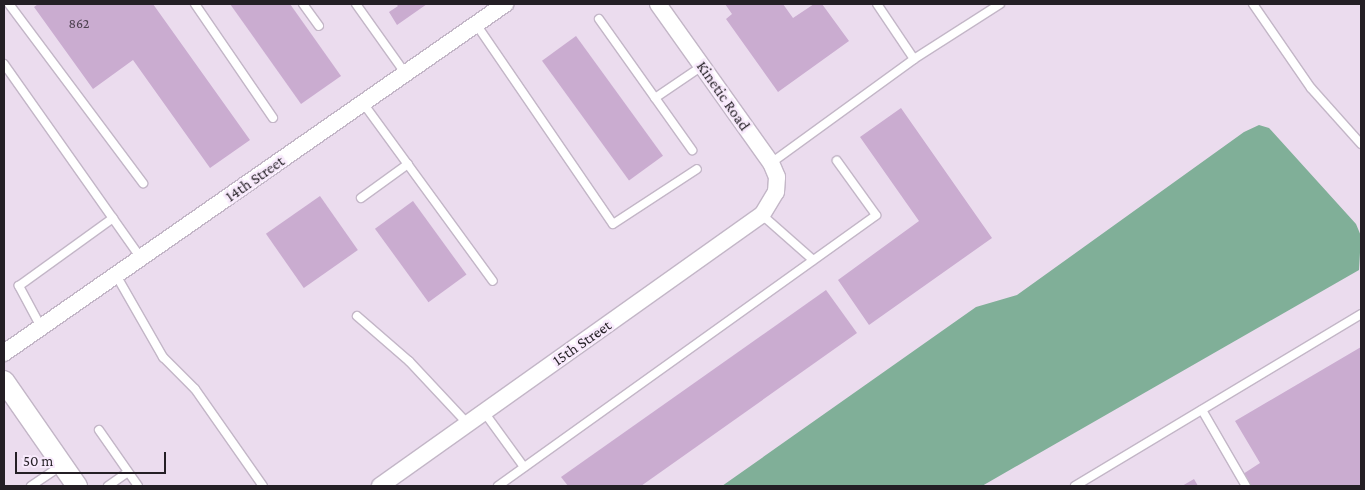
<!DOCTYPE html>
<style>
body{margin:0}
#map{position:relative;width:1365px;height:490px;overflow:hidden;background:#ebdcee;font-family:"Crimson Pro",serif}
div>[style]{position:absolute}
.water>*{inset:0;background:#80af98}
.building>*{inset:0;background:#caacd0;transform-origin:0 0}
.roads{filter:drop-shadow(1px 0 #c3b6c7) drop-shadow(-1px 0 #c3b6c7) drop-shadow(0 1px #c3b6c7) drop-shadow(0 -1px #c3b6c7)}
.service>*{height:8px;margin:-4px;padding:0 4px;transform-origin:4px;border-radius:4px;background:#fff}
.minor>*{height:16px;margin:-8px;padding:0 8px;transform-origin:8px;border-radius:8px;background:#fff}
.tertiary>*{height:20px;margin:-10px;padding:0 10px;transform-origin:10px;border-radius:10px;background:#fff}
span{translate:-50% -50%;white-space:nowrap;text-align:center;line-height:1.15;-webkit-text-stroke:5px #f8eafc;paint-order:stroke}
.number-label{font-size:14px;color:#4e4250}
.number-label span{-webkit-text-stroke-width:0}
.street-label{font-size:16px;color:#241f25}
.frame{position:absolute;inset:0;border:5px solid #241f25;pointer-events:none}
.scale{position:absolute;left:15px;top:452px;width:151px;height:22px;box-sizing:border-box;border:2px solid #241f25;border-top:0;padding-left:6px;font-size:15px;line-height:18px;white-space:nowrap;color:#241f25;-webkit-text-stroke:4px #f8eafc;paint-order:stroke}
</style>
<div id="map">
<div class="water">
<div style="clip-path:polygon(1259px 125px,1269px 128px,1356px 224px,1361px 236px,1359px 270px,982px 486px,722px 486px,976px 307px,1017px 295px,1244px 132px)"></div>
</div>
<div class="building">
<div style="clip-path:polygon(38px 4px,153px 4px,250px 140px,210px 168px,133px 60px,93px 89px,34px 7px)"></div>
<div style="clip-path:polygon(230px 4px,290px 4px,341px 76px,301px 104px)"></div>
<div style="clip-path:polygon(396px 4px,427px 4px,397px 25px,389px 12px,398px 6px)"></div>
<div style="clip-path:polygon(725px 4px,783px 4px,793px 18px,814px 4px,822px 4px,849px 41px,778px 92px,726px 19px,732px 14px)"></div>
<div style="left:576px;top:36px;width:148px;height:42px;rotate:54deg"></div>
<div style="clip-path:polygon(901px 108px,992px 238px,869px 325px,838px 280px,919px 221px,860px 137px)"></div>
<div style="left:320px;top:196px;width:66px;height:66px;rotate:55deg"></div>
<div style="left:413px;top:201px;width:91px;height:47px;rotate:54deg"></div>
<div style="clip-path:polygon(826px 290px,857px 333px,641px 486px,568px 486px,561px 477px)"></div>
<div style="clip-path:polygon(1361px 347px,1361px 486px,1250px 486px,1243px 474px,1260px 463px,1235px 421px)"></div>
<div style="clip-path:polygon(1194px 479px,1198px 486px,1182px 486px)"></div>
</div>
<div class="roads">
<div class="service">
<div style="left:9px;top:4px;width:224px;rotate:53.2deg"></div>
<div style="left:195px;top:4px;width:138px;rotate:55.6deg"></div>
<div style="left:303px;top:4px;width:27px;rotate:54deg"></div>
<div style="left:356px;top:4px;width:85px;rotate:54.6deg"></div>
<div style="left:1253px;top:4px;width:102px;rotate:55.4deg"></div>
<div style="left:1311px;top:88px;width:75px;rotate:48.2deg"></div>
<div style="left:599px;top:19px;width:161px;rotate:54.6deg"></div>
<div style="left:476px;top:24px;width:242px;rotate:55.6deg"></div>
<div style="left:613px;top:224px;width:100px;rotate:-33.2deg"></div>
<div style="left:914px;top:59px;width:102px;rotate:-32.6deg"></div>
<div style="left:4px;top:64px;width:237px;rotate:54.8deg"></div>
<div style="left:655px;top:98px;width:57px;rotate:-34.2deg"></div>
<div style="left:363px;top:103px;width:220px;rotate:53.9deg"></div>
<div style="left:771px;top:163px;width:177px;rotate:-36deg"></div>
<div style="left:914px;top:59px;width:66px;rotate:-123.9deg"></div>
<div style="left:361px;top:198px;width:58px;rotate:-35.9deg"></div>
<div style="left:762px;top:215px;width:68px;rotate:41.4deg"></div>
<div style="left:116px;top:275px;width:95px;rotate:60.2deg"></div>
<div style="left:163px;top:357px;width:45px;rotate:45deg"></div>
<div style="left:195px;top:389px;width:118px;rotate:55deg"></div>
<div style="left:357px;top:316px;width:69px;rotate:40.9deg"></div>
<div style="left:409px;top:361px;width:86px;rotate:46.9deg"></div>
<div style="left:41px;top:327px;width:47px;rotate:-118.2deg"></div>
<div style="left:19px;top:286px;width:116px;rotate:-35.9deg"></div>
<div style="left:1202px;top:410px;width:88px;rotate:59.9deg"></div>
<div style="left:484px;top:412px;width:68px;rotate:54deg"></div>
<div style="left:99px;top:430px;width:68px;rotate:55.1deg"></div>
<div style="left:31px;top:486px;width:37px;rotate:-34deg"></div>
<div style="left:108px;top:486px;width:24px;rotate:-35deg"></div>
<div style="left:498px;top:486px;width:465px;rotate:-35.6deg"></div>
<div style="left:876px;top:215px;width:67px;rotate:-125.8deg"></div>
<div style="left:1075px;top:486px;width:334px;rotate:-31deg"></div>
</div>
<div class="minor">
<div style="left:4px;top:353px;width:611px;rotate:-34.86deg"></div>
<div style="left:380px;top:486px;width:468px;rotate:-35.4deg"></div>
<div style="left:762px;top:215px;width:27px;rotate:-59deg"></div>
<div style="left:776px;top:192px;width:15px;rotate:-86deg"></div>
<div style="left:777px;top:177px;width:15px;rotate:-113deg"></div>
<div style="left:771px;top:163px;width:195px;rotate:-125.4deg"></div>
</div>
<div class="tertiary">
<div style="left:4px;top:381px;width:128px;rotate:55.2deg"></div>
</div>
</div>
<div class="number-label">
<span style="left:79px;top:23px">862</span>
</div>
<div class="street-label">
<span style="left:723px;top:96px;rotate:55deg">Kinetic Road</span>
<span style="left:255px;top:179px;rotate:-35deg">14th Street</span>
<span style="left:582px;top:343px;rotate:-35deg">15th Street</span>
</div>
<div class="frame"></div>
<div class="scale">50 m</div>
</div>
